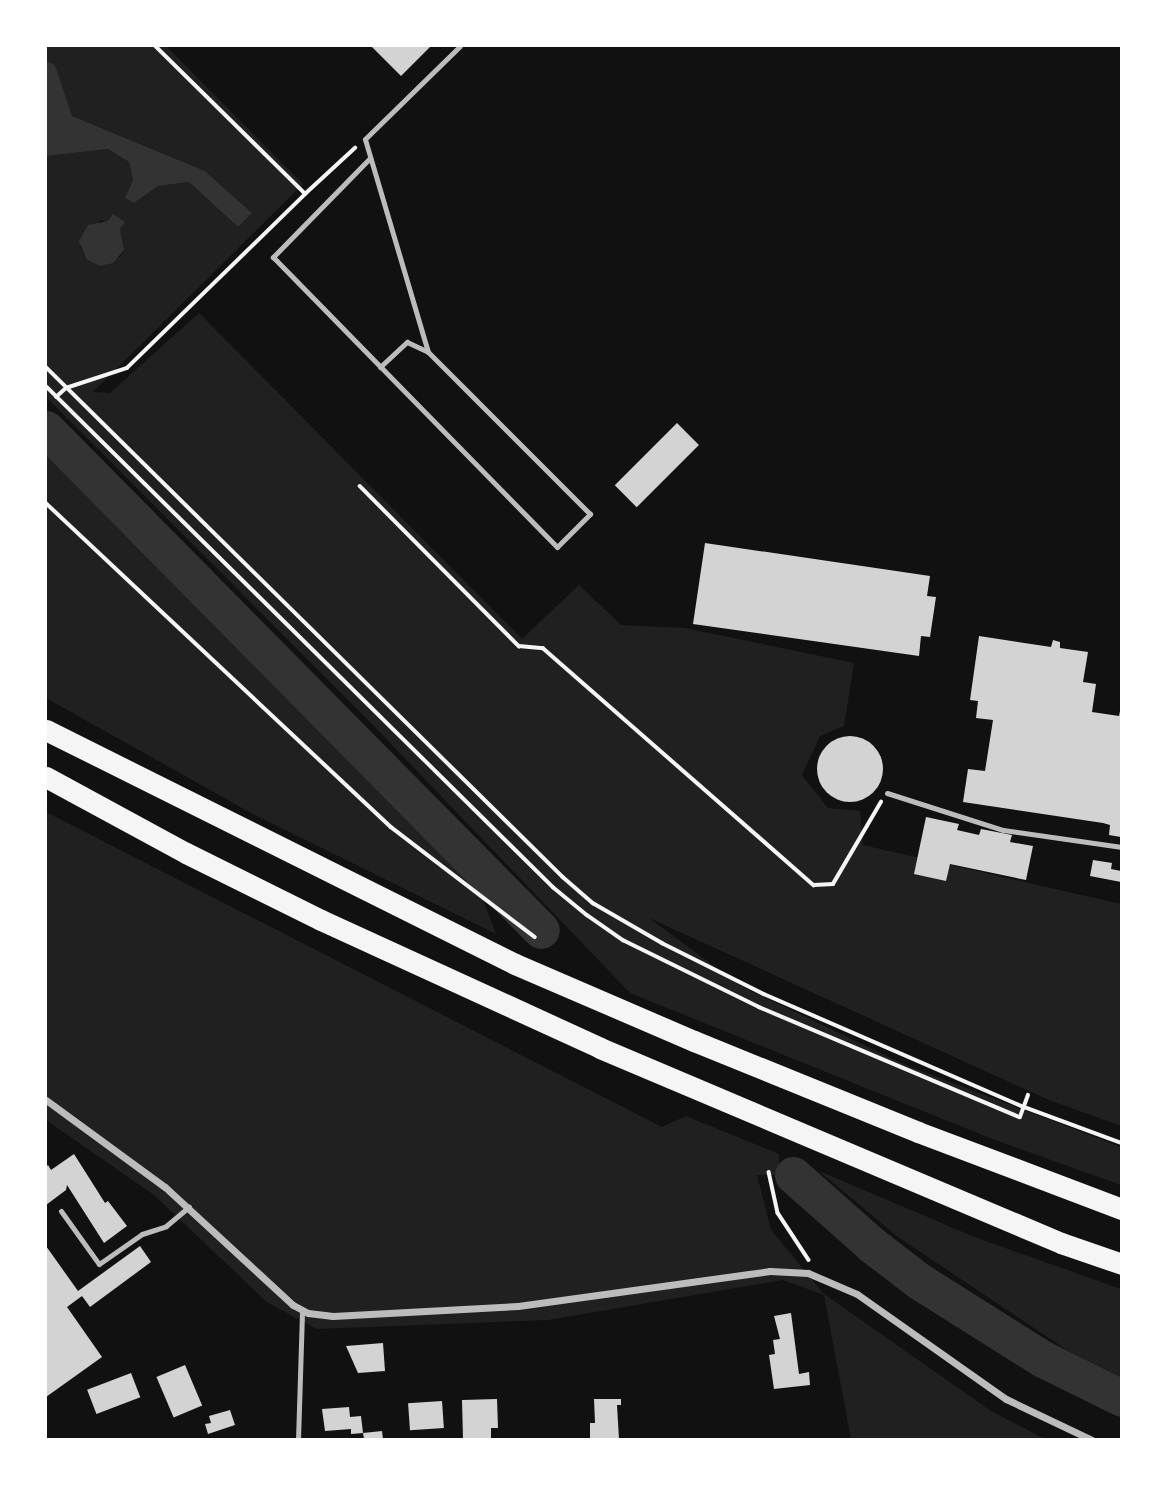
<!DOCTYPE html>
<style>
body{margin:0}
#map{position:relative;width:1167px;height:1485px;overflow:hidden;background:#111;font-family:Overpass,sans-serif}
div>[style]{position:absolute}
.green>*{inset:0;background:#202020}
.water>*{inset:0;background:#333}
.river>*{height:37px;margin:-18.5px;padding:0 18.5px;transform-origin:18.5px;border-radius:18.5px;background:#333}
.building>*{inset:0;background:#d3d3d3;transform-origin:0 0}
.round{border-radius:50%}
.path>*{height:3.5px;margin:-1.75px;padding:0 1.75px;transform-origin:1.75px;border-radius:1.75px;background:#f5f5f5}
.service>*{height:5px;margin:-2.5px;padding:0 2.5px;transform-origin:2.5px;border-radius:2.5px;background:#bcbcbc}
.minor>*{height:7px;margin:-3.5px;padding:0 3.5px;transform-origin:3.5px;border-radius:3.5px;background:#bcbcbc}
.motorway>*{height:21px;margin:-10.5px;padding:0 10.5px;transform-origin:10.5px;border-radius:10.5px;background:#f5f5f5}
span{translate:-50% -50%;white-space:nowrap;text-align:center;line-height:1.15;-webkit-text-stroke:7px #fff;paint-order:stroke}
.frame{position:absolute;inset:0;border:47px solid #fff;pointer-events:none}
</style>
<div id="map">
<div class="green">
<div style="clip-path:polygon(evenodd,46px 46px,166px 46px,303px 184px,93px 392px,110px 393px,199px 313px,522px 639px,579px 585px,621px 625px,685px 628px,854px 663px,844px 726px,820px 736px,802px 775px,828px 808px,860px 811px,863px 845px,1121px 904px,1121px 1126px,1049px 1100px,649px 918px,741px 986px,908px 1066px,1121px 1147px,1121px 1185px,995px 1140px,630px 993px,370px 722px,46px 397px,46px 156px,108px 149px,129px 162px,133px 180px,125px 198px,134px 203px,158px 186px,189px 182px,238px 227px,252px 213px,205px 171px,72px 116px,55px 65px,46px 61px,46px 46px,101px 220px,120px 229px,124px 250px,120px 257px,86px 259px,80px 247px,101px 220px)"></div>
<div style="clip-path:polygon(46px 443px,371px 768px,480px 891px,496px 934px,251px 813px,46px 698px)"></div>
<div style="clip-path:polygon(46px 812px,662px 1127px,686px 1116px,779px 1154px,779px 1175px,757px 1175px,771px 1230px,824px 1294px,991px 1411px,1045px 1439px,851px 1439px,824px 1295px,783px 1280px,548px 1320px,317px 1329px,268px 1303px,154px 1195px,46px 1120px)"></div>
<div style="clip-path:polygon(819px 1171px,977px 1238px,1121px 1289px,1121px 1377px,1070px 1352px,898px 1237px)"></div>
</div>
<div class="water">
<div style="clip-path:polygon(46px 61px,55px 65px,72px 116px,205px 171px,252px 213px,238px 227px,189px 182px,158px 186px,134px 203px,125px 198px,133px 180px,129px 162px,108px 149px,46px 156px)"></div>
<div style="clip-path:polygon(113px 214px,125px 222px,120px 229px,124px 250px,113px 263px,100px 266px,86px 259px,79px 241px,88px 225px,108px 221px)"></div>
</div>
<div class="river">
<div style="left:46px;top:429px;width:704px;rotate:45.35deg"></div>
<div style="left:793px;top:1175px;width:106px;rotate:41.5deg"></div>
<div style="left:872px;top:1245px;width:59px;rotate:37.5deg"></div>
<div style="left:919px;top:1281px;width:146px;rotate:32.2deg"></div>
<div style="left:1043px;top:1359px;width:88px;rotate:26.3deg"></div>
</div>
<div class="building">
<div style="clip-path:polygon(371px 46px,431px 46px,401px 76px)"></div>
<div style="left:677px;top:423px;width:31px;height:88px;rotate:45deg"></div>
<div style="clip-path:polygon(705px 543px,930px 576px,927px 596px,936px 597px,930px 637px,921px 636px,919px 656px,693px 624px)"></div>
<div style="clip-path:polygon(979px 636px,1051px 647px,1053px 640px,1060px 642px,1060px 648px,1088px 652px,1083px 682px,1096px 684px,1092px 712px,1119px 716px,1121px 706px,1121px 837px,1109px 835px,1110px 825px,1103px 823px,963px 802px,968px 769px,985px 771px,993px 720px,976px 718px,978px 701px,970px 700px)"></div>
<div class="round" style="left:817px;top:736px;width:66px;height:66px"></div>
<div style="clip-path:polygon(926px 817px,959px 824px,957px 830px,979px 835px,981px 829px,1012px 835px,1010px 842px,1033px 846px,1026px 880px,950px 864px,946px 881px,914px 874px)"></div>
<div style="clip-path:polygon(1093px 860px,1112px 863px,1111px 869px,1121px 871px,1121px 882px,1090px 876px)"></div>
<div style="clip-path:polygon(74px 1154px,105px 1203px,108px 1201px,127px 1226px,104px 1243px,67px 1185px,66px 1190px,46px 1205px,46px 1167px,48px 1165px,51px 1170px)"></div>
<div style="clip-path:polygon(46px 1246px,78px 1291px,140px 1246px,151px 1262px,90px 1307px,82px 1296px,67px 1307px,102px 1357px,46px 1397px)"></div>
<div style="clip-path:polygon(791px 1313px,799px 1374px,809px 1372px,810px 1385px,774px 1389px,769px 1355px,775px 1354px,773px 1340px,780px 1339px,774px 1316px)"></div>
<div style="clip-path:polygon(383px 1343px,385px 1371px,358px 1373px,346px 1346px)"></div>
<div style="left:185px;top:1365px;width:44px;height:31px;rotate:67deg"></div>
<div style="left:131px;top:1373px;width:26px;height:47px;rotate:69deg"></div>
<div style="clip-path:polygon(497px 1399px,498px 1428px,491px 1428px,491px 1439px,463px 1439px,462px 1400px)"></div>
<div style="clip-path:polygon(594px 1399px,621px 1399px,621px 1405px,617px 1405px,619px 1439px,590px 1439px,590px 1423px,595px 1423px)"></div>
<div style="left:442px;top:1401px;width:27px;height:34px;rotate:86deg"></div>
<div style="clip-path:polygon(349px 1407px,350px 1417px,361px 1416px,363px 1433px,351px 1434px,351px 1429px,325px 1431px,322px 1409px)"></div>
<div style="clip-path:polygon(230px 1410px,235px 1425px,208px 1434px,205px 1424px,211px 1423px,209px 1416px)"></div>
<div style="clip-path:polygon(382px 1431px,383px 1439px,364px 1439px,363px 1433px)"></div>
</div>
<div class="path">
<div style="left:305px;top:194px;width:68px;rotate:-42.6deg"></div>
<div style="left:46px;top:367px;width:726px;rotate:44.61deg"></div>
<div style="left:563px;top:877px;width:40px;rotate:41deg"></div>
<div style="left:593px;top:903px;width:80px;rotate:30.1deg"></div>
<div style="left:662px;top:943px;width:114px;rotate:26.6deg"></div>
<div style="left:764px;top:994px;width:283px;rotate:23.5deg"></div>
<div style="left:1024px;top:1107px;width:104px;rotate:20.2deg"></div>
<div style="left:46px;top:386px;width:713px;rotate:44.66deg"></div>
<div style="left:553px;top:887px;width:44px;rotate:39.5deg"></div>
<div style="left:587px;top:915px;width:44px;rotate:34.8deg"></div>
<div style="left:623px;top:940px;width:152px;rotate:26.2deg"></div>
<div style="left:759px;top:1007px;width:283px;rotate:22.9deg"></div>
<div style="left:1020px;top:1117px;width:23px;rotate:-70deg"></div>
<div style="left:56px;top:397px;width:13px;rotate:-42deg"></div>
<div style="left:66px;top:388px;width:64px;rotate:-18.2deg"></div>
<div style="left:127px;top:368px;width:249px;rotate:-44.3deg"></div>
<div style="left:305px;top:194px;width:211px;rotate:-135.4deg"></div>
<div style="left:360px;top:486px;width:226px;rotate:45.2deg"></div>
<div style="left:519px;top:646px;width:24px;rotate:5deg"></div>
<div style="left:543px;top:648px;width:360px;rotate:41.2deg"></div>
<div style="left:814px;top:885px;width:19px;rotate:-3deg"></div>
<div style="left:833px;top:884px;width:95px;rotate:-59.7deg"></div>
<div style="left:46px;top:503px;width:473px;rotate:43.2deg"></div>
<div style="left:391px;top:827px;width:181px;rotate:37.4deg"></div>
<div style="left:769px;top:1172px;width:42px;rotate:77.6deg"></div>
<div style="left:778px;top:1213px;width:56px;rotate:56.6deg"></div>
</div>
<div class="service">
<div style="left:370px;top:158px;width:139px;rotate:134.4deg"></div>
<div style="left:273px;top:257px;width:406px;rotate:45.6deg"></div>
<div style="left:557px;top:547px;width:47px;rotate:-45deg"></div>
<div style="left:590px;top:514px;width:229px;rotate:-135deg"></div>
<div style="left:428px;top:352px;width:222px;rotate:-106.5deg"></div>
<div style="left:365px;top:139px;width:133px;rotate:-44.4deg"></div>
<div style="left:380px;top:367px;width:37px;rotate:-43deg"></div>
<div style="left:407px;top:342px;width:23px;rotate:25deg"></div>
<div style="left:887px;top:793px;width:122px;rotate:17.7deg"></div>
<div style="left:1003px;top:830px;width:120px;rotate:8.1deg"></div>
<div style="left:61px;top:1211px;width:65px;rotate:54.4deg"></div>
<div style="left:99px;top:1264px;width:52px;rotate:-34.9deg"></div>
<div style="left:142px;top:1234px;width:25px;rotate:-18deg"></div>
<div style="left:166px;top:1226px;width:30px;rotate:-40deg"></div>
<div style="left:298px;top:1440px;width:129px;rotate:-88.2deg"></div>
</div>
<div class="minor">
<div style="left:46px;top:1100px;width:147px;rotate:36.2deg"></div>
<div style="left:165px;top:1187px;width:174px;rotate:42.7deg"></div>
<div style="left:293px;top:1305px;width:17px;rotate:28deg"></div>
<div style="left:308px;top:1313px;width:25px;rotate:7deg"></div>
<div style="left:333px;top:1316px;width:185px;rotate:-3.1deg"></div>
<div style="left:518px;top:1306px;width:254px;rotate:-7.9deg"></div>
<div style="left:770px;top:1271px;width:38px;rotate:3deg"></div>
<div style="left:808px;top:1273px;width:53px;rotate:23.2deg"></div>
<div style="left:857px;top:1294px;width:182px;rotate:35.2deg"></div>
<div style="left:1006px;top:1399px;width:95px;rotate:25.5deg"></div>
</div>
<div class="motorway">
<div style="left:46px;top:730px;width:524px;rotate:26.52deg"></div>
<div style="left:515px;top:964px;width:195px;rotate:23.3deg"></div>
<div style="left:694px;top:1041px;width:242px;rotate:22.1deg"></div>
<div style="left:918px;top:1132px;width:218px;rotate:20.7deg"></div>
<div style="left:46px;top:777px;width:159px;rotate:28.5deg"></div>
<div style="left:186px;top:853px;width:151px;rotate:26.4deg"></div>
<div style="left:321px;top:920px;width:307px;rotate:24.6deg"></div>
<div style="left:600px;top:1048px;width:501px;rotate:22.93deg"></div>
<div style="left:1061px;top:1243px;width:65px;rotate:19deg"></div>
</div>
<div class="frame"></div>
</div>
